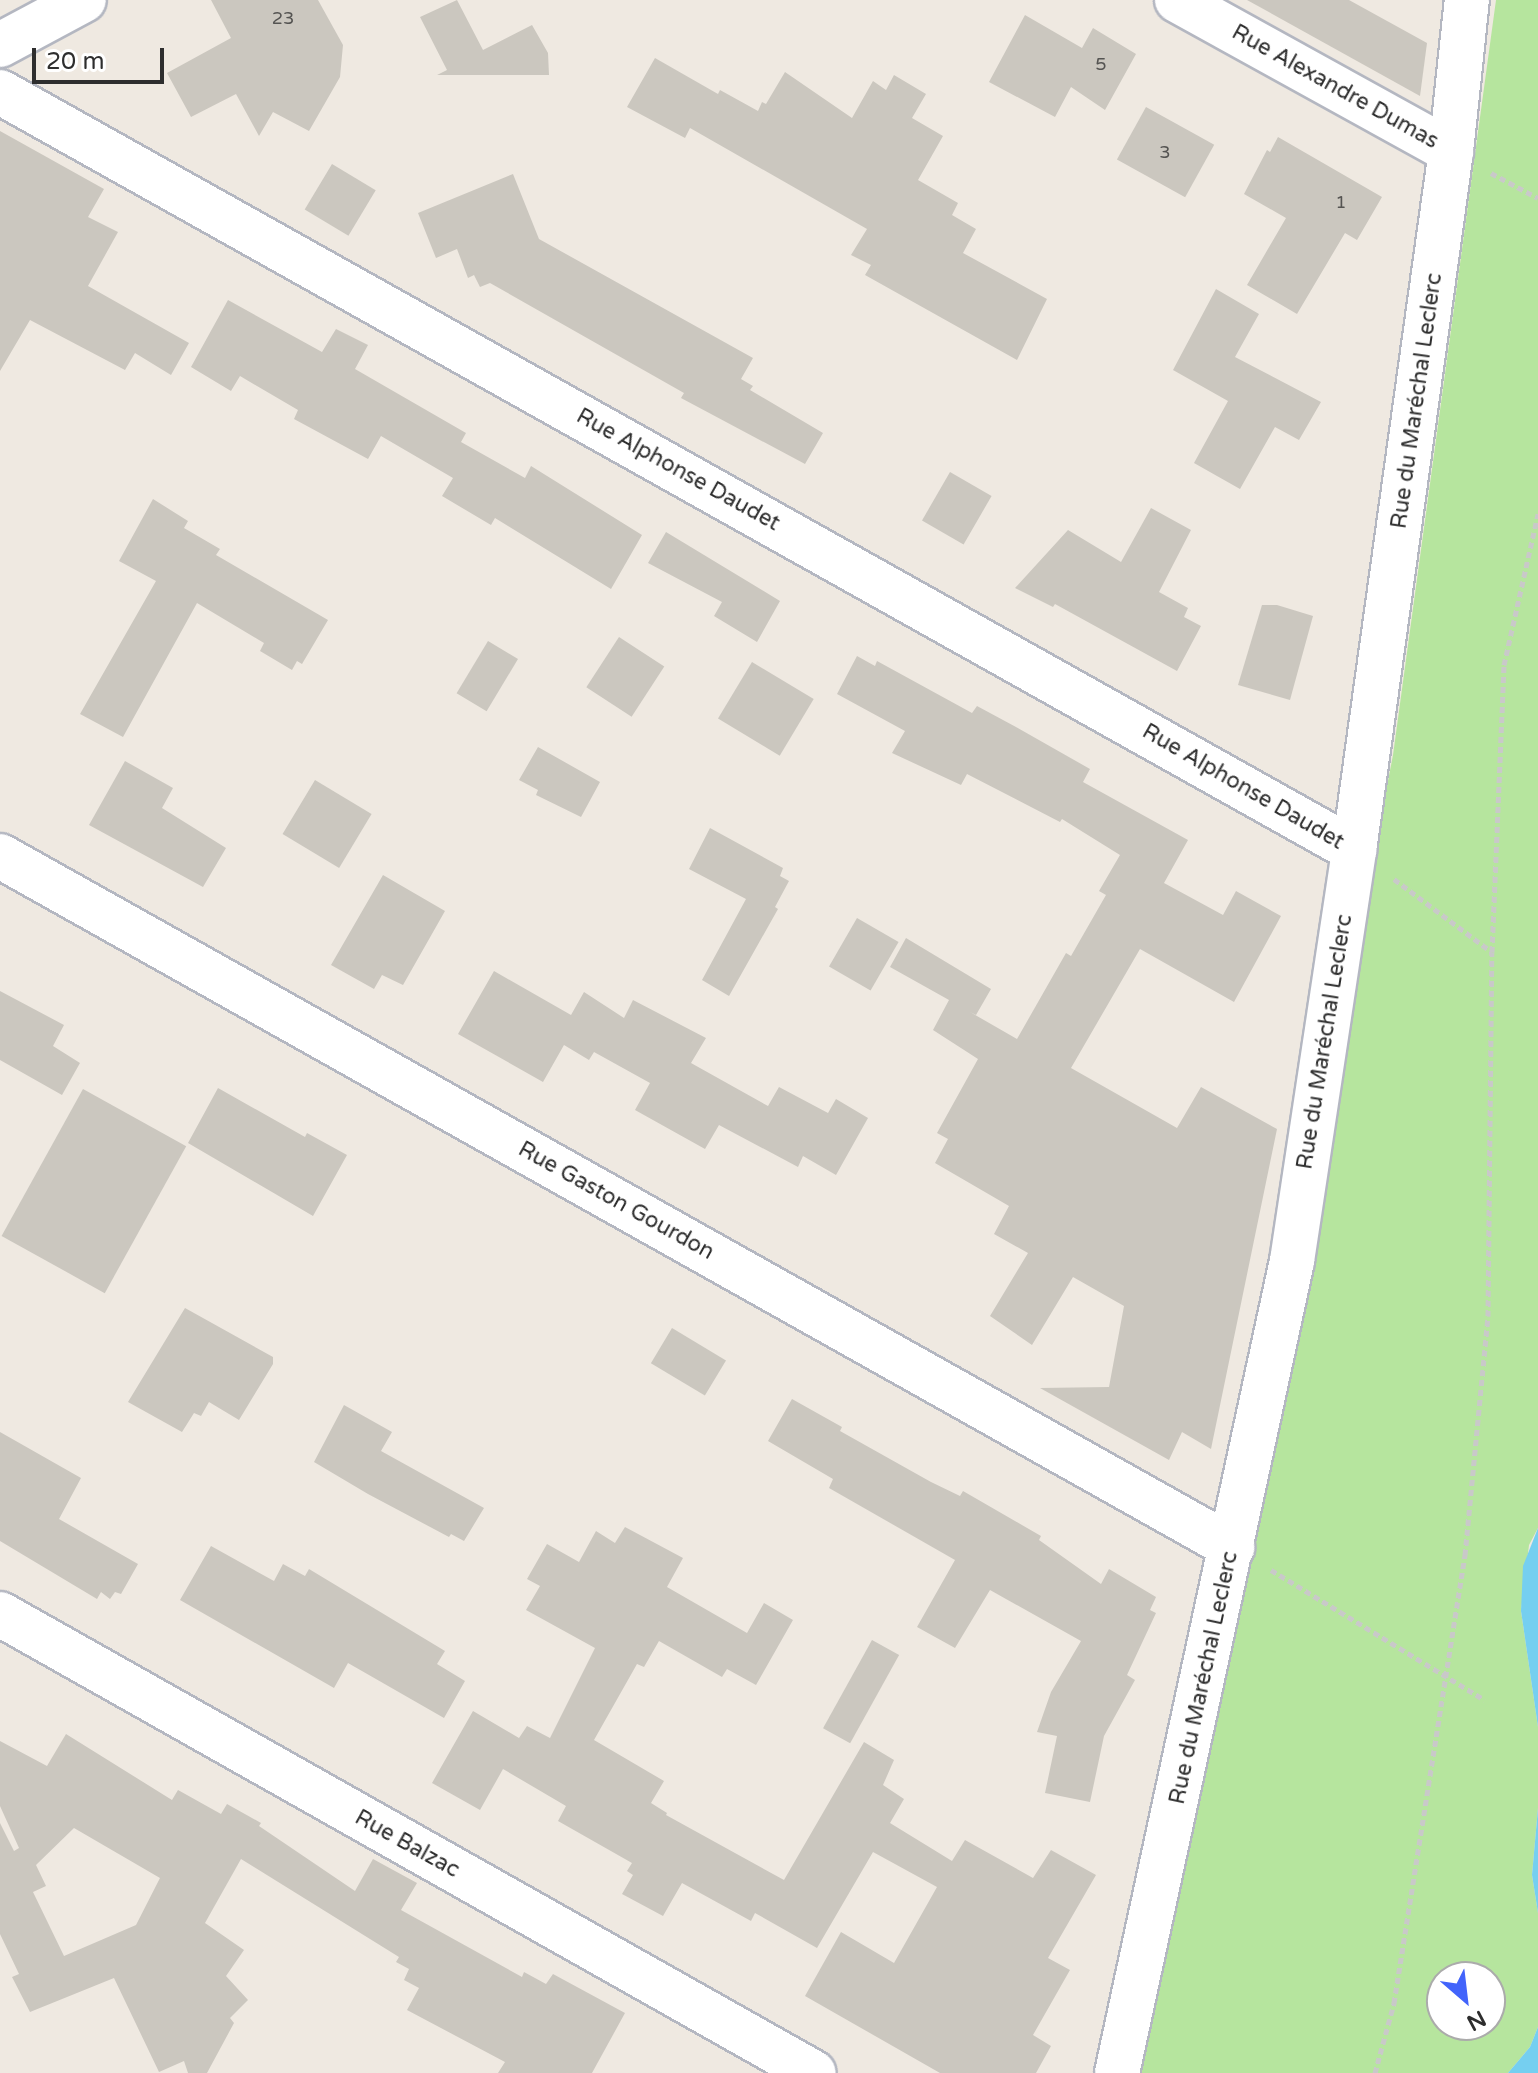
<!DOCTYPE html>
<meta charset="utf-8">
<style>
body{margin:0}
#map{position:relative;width:1538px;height:2073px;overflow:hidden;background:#efe9e1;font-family:"Varela Round",sans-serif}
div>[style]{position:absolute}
.green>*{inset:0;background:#b6e59e}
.water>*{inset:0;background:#75cff0}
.building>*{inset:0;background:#cbc7bf;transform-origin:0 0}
.path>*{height:5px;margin-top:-2.5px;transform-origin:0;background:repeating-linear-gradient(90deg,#c9c9c9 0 6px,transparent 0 10px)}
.roads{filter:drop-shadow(2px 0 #b4b7c1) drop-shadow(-2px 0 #b4b7c1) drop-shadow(0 2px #b4b7c1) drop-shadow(0 -2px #b4b7c1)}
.minor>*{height:44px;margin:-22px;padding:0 22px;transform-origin:22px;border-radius:22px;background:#fff}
span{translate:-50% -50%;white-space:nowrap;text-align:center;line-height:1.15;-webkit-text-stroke:6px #fff;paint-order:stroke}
.number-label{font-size:18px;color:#555452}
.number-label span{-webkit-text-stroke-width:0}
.street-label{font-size:22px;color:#2e2e2e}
.north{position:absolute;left:1426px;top:1961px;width:80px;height:80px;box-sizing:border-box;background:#fff;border:2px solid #ababab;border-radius:50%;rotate:152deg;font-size:22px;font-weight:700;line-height:32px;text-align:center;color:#2e2e2e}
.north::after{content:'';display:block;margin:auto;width:28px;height:36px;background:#4264fb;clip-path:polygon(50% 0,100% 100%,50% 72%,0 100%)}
.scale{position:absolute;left:32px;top:48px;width:132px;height:36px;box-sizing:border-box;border:4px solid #2e2e2e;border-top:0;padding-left:10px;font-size:24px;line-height:28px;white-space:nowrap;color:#2e2e2e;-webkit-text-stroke:6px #fff;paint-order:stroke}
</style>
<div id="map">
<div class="green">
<div style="clip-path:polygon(evenodd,1496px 0,1538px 0,1538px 1528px,1529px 1545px,1521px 1611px,1538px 1727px,1538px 1808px,1532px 1875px,1538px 1913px,1538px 2027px,1530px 2047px,1508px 2073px,1137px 2073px,1393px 755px,1496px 0,1442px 1977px,1490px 1977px,1490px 2025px,1442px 2025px,1442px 1977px)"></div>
</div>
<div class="water">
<div style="clip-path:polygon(1538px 1528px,1538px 1727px,1521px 1611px,1523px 1566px)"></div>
<div style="clip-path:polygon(1538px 1808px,1538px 1913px,1532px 1875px)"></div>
<div style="clip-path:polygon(1538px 2027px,1538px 2073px,1508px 2073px,1530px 2047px)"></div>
</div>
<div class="building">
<div style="clip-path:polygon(211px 0,318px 0,343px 45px,340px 77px,309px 131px,273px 112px,259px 136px,236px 94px,191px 117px,167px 73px,231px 38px)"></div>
<div style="clip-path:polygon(457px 0,483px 50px,532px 25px,548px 53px,549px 75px,437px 75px,447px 70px,420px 17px)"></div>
<div style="clip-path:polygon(1247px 0,1349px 0,1427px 43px,1420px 96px)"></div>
<div style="clip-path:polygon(1025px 15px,1082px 48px,1093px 28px,1136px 54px,1105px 110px,1071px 87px,1055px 117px,989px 82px)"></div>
<div style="clip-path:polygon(655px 58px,718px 94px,720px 90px,758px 111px,762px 102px,766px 104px,785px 72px,852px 118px,873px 81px,886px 90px,894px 75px,926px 94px,912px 118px,943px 136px,918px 180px,958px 203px,952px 215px,976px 229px,963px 253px,1047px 299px,1017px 360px,865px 275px,871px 265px,851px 255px,867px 229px,690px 128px,685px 138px,627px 107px)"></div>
<div style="left:1146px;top:107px;width:78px;height:60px;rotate:29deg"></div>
<div style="clip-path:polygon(0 131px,104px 189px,88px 217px,118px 232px,88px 286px,189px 343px,171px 375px,135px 353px,125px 370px,30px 320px,0 371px)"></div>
<div style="clip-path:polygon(1278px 137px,1382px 197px,1357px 240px,1345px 233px,1297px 314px,1247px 285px,1286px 218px,1244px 194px,1267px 150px,1270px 152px)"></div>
<div style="left:332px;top:164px;width:51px;height:53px;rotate:31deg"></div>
<div style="clip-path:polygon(513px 174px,539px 239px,753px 358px,741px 379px,753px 386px,750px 390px,823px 433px,805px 464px,681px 398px,684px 393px,490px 283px,480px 287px,474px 275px,468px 278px,457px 249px,436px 258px,418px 213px)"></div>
<div style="clip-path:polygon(1216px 289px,1259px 314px,1235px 357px,1321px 402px,1299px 440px,1275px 427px,1240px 489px,1194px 463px,1228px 401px,1173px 370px)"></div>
<div style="clip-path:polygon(228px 300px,322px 352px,336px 329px,368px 345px,355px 369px,466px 433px,461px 442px,525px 478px,531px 466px,642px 535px,611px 589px,495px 518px,491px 525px,442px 496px,453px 478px,381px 436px,368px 459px,294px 419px,298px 410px,240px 376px,231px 391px,191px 367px)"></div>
<div style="left:950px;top:472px;width:48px;height:56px;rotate:30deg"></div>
<div style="clip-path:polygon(153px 499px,188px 521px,184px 528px,220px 549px,216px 555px,328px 620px,302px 664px,297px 661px,292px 670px,260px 651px,264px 643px,197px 603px,123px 737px,80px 714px,156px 581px,119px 561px)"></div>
<div style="clip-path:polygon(1151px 508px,1191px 530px,1159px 592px,1188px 608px,1184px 617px,1201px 626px,1177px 671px,1055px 604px,1053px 607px,1015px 588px,1068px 530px,1121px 562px)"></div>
<div style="clip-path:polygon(666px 532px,780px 601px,757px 642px,714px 616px,722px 602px,648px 563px)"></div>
<div style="clip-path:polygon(1262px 605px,1277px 605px,1313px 616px,1290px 700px,1238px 685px)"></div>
<div style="left:619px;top:637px;width:54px;height:60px;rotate:33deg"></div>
<div style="left:488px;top:641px;width:35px;height:61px;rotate:31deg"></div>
<div style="clip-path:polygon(857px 656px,875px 666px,877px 661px,972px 713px,977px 706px,1016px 727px,1090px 769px,1083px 782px,1188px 840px,1164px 883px,1223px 915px,1236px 891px,1281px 916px,1234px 1002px,1140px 949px,1071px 1068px,1177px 1128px,1201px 1087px,1277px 1129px,1211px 1449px,1182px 1432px,1169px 1460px,1040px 1388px,1109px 1387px,1124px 1306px,1073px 1277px,1032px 1345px,990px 1316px,1028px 1253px,994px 1234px,1009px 1206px,935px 1163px,948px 1139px,937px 1133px,978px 1059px,933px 1030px,949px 1000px,890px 967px,906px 938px,991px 989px,976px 1015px,970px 1012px,1017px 1039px,1066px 953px,1071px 956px,1106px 895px,1099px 891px,1120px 855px,1062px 819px,1060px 822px,967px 774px,961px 785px,892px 753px,905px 731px,837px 694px)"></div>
<div style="left:752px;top:662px;width:72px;height:66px;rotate:31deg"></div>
<div style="clip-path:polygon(538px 747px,600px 782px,581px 817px,536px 795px,538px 790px,519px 780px)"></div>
<div style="clip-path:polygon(125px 761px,173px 788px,162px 808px,226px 848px,203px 887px,89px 825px)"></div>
<div style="left:315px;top:780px;width:66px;height:63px;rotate:31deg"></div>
<div style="clip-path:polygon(710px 828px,783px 868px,780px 876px,789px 881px,775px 907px,778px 909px,729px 996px,702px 980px,746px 899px,689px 869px)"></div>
<div style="clip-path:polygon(383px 875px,445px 911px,403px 985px,382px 975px,374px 989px,331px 965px)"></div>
<div style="left:857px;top:918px;width:48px;height:56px;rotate:30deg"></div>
<div style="clip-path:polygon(494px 971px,571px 1015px,584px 992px,624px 1018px,633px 1000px,706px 1038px,691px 1063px,768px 1106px,779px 1087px,828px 1113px,836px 1099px,868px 1118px,836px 1175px,803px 1156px,798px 1167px,719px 1125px,705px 1149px,635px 1110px,650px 1083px,594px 1052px,589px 1060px,564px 1045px,543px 1082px,458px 1034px)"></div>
<div style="clip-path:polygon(0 991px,64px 1025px,53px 1046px,80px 1063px,62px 1095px,0 1060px)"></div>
<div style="clip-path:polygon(218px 1088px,305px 1137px,307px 1133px,347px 1155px,313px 1216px,188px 1143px)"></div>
<div style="left:83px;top:1089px;width:118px;height:168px;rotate:29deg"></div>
<div style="clip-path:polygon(185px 1308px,273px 1357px,273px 1364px,239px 1420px,209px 1402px,201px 1416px,194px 1413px,182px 1432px,128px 1402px)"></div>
<div style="left:672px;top:1328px;width:63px;height:41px;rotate:31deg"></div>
<div style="clip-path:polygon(792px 1399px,842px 1427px,840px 1431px,931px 1482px,960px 1496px,963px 1491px,1041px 1536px,1039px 1540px,1101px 1584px,1109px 1569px,1156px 1597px,1150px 1610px,1156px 1613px,1127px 1675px,1135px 1680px,1104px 1736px,1090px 1802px,1045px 1793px,1057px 1736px,1037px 1732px,1051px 1692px,1081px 1641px,990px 1590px,955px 1648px,917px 1627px,955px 1560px,829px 1488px,833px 1479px,768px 1441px)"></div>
<div style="clip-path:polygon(344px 1405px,392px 1432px,381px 1451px,484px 1508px,464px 1541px,451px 1534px,449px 1537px,368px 1494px,314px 1462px)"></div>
<div style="clip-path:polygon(0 1432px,81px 1478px,59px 1519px,138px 1564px,121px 1594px,115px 1592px,110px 1599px,101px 1592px,97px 1599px,0 1541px)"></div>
<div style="clip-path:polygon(625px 1527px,683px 1558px,667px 1587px,747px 1633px,764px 1603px,793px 1620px,756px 1685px,727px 1669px,722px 1677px,659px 1641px,644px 1667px,637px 1664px,594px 1740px,664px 1781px,651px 1803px,667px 1813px,666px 1815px,784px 1880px,864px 1742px,894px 1760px,883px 1785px,904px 1799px,890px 1823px,952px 1861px,965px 1840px,1033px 1878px,1051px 1850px,1096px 1875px,1048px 1958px,1070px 1970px,1033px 2035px,1051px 2046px,1036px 2073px,940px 2073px,805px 1996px,841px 1932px,894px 1963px,937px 1887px,873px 1852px,817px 1948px,755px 1913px,751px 1921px,682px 1883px,663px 1916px,622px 1894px,633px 1875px,627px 1871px,632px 1863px,558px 1821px,566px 1806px,503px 1769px,480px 1810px,432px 1783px,473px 1711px,519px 1738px,527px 1726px,550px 1738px,595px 1648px,526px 1610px,540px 1586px,527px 1579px,547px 1544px,579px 1562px,596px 1531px,615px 1543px)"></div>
<div style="clip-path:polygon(211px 1546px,274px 1581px,283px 1564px,305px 1576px,309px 1569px,445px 1651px,437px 1664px,465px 1681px,444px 1718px,348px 1663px,334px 1688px,180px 1600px)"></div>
<div style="left:872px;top:1640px;width:31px;height:101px;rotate:29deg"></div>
<div style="clip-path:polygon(evenodd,66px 1734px,172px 1800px,178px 1790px,221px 1814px,227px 1804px,261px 1823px,259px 1826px,355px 1891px,373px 1859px,417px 1883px,401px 1910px,522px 1977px,524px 1972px,546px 1984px,553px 1974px,625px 2013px,592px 2073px,498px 2073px,505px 2062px,407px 2010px,419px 1988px,404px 1980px,409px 1969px,396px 1962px,399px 1957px,241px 1859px,205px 1923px,244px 1950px,226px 1976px,248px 2000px,230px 2018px,234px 2023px,207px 2073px,188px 2073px,184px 2061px,159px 2072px,114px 1978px,30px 2012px,12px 1977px,19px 1974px,0 1934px,0 1823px,14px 1851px,19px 1848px,0 1806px,0 1741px,47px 1766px,66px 1734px,74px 1828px,160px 1878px,136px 1925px,64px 1956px,33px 1892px,46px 1886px,36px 1865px,74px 1828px)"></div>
</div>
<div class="path">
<div style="left:1491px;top:173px;width:53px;rotate:28deg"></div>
<div style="left:1394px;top:879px;width:122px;rotate:36.7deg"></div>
<div style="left:1271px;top:1570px;width:250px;rotate:31.3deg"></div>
<div style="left:1375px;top:2073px;width:73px;rotate:-74.8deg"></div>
<div style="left:1394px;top:2003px;width:454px;rotate:-81deg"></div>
<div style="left:1465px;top:1555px;width:240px;rotate:-84.5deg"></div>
<div style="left:1488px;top:1316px;width:364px;rotate:-89.4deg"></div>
<div style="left:1492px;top:952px;width:287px;rotate:-87.6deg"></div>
<div style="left:1504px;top:665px;width:155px;rotate:-77.3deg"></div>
</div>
<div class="roads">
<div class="minor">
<div style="left:1177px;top:0;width:313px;rotate:28.9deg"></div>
<div style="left:0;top:45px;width:95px;rotate:-28.2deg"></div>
<div style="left:0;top:92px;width:1552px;rotate:29.24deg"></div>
<div style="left:0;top:856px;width:1413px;rotate:29.29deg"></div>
<div style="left:0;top:1614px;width:934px;rotate:29.42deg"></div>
<div style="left:1117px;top:2073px;width:831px;rotate:-77.84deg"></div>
<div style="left:1292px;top:1261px;width:416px;rotate:-81.4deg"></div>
<div style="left:1354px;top:850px;width:706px;rotate:-82.1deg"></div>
<div style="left:1451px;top:151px;width:152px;rotate:-84deg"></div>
</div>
</div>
<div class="number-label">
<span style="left:283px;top:18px">23</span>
<span style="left:1101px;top:64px">5</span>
<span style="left:1165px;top:152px">3</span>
<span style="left:1341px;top:202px">1</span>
</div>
<div class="street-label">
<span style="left:1335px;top:87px;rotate:29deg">Rue Alexandre Dumas</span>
<span style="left:1417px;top:401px;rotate:-82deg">Rue du Maréchal Leclerc</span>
<span style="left:678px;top:470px;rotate:29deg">Rue Alphonse Daudet</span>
<span style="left:1243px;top:787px;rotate:30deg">Rue Alphonse Daudet</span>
<span style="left:1325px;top:1042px;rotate:-81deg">Rue du Maréchal Leclerc</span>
<span style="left:616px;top:1201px;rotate:29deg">Rue Gaston Gourdon</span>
<span style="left:1204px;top:1678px;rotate:-78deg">Rue du Maréchal Leclerc</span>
<span style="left:407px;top:1844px;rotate:29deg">Rue Balzac</span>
</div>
<div class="north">N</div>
<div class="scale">20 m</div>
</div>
